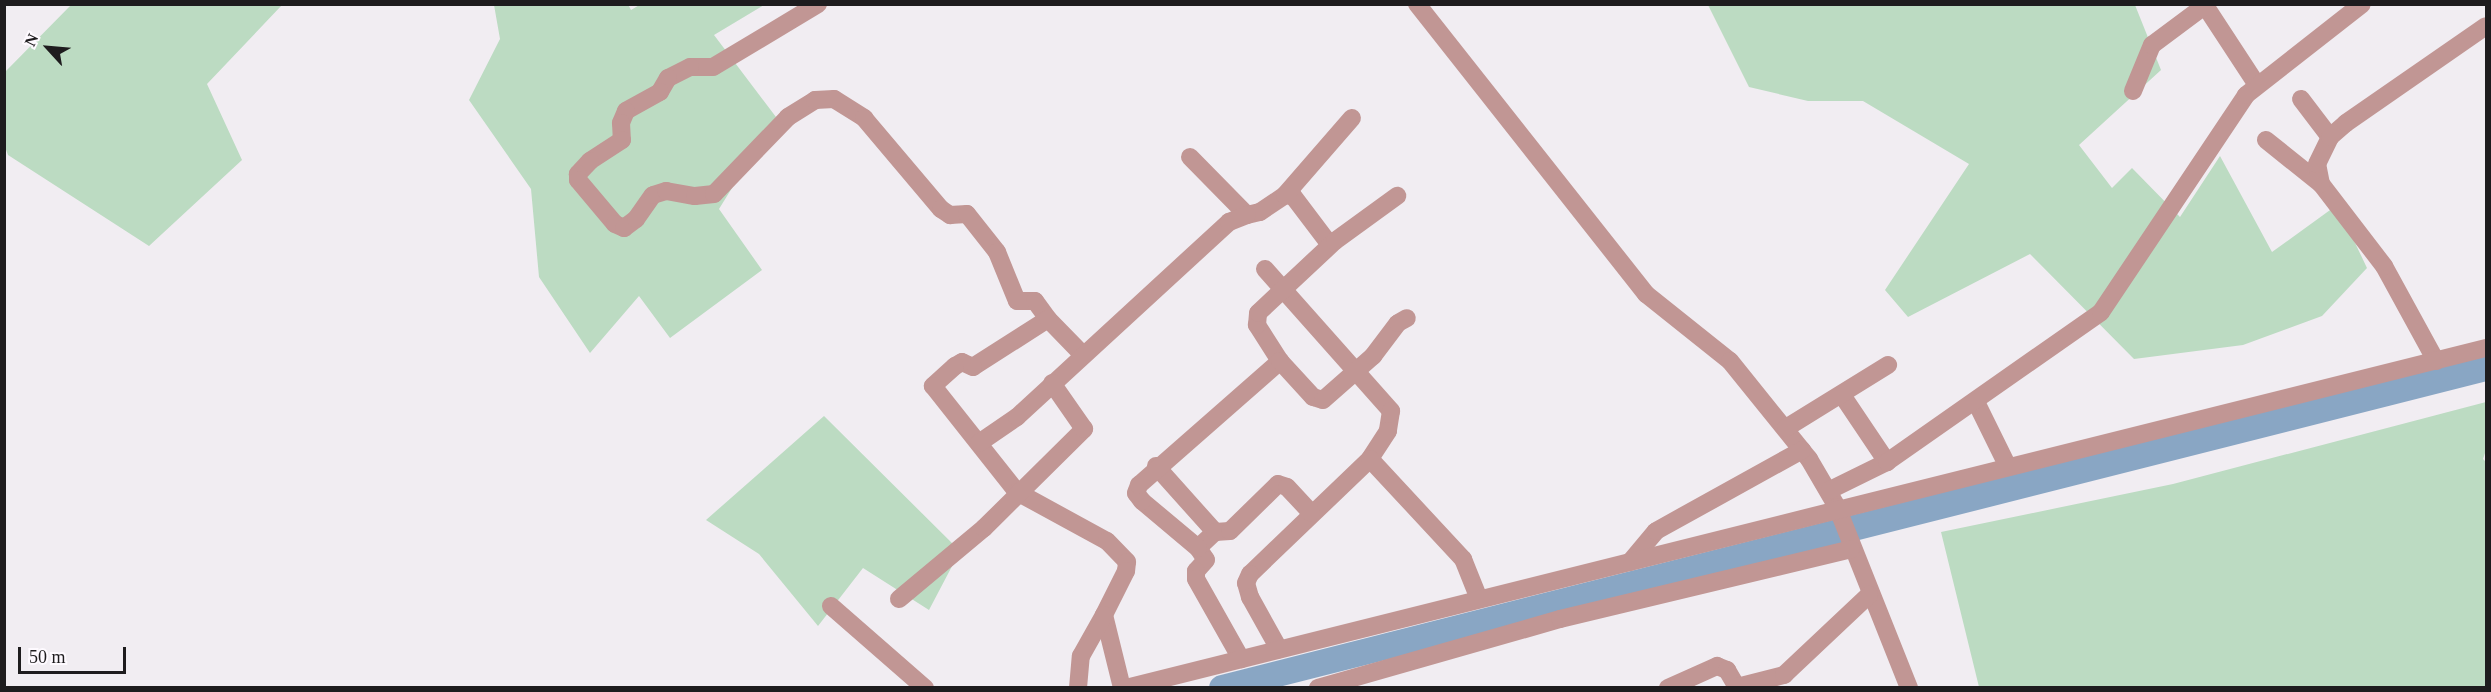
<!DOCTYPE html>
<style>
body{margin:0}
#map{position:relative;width:2491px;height:692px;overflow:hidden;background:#f1edf2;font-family:Georgia,serif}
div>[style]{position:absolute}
.green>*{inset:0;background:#bcdbc2}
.river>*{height:26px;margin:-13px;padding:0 13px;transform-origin:13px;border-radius:13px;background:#89a6c4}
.minor>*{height:18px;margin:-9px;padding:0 9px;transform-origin:9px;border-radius:9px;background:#c19694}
span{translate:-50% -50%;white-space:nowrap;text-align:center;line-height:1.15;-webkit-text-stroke:6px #fefaff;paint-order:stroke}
.frame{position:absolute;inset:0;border:6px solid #1e1c1e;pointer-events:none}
.north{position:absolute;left:18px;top:18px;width:60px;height:60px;-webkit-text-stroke:4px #fefaff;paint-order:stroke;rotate:296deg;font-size:16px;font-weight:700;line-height:24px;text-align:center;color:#1e1c1e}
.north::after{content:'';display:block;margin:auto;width:21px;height:27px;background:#1e1c1e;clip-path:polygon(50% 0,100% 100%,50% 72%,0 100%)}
.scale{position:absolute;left:18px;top:647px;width:108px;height:27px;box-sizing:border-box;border:3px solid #1e1c1e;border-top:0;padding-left:8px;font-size:18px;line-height:21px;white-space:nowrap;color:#1e1c1e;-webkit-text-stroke:4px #fefaff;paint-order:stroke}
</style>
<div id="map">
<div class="green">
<div style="clip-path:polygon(72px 4px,282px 5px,207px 84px,242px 160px,149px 246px,8px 155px,5px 147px,5px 72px)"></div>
<div style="clip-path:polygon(628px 4px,631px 10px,641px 4px,764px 5px,714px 35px,776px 117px,719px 209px,762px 270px,670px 338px,639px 296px,590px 353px,539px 277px,531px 189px,469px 100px,500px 39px,494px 5px)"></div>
<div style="clip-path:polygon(1708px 5px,2135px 5px,2161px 70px,2079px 145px,2112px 188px,2132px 168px,2180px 217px,2220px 156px,2272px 252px,2337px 205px,2367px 268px,2322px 316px,2243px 345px,2134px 359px,2030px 254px,1908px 317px,1885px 290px,1969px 164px,1863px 101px,1808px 101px,1749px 87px)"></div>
<div style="clip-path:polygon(2486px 402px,2486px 450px,2483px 459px,2486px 462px,2486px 687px,1979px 687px,1941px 532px,2173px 484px)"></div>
<div style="clip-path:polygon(824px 416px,960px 551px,929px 610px,863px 568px,818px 626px,759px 554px,706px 520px)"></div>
</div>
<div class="river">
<div style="left:1222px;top:688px;width:1304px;rotate:-14.21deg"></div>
</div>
<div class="minor">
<div style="left:818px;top:4px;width:122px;rotate:149deg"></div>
<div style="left:713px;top:67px;width:23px;rotate:180deg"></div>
<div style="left:690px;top:67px;width:25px;rotate:153deg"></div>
<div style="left:668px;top:78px;width:16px;rotate:120deg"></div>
<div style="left:660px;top:92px;width:39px;rotate:151deg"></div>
<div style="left:626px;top:111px;width:13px;rotate:113deg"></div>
<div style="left:621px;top:123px;width:17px;rotate:87deg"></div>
<div style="left:622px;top:140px;width:38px;rotate:147deg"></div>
<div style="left:590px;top:161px;width:18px;rotate:133deg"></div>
<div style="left:578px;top:174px;width:6px;rotate:90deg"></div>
<div style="left:578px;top:180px;width:57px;rotate:49.9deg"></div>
<div style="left:615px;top:224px;width:10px;rotate:24deg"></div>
<div style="left:624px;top:228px;width:15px;rotate:-37deg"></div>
<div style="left:636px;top:219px;width:29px;rotate:-55deg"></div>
<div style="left:653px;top:195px;width:14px;rotate:-17deg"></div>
<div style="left:666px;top:191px;width:29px;rotate:10deg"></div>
<div style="left:695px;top:196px;width:19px;rotate:-6deg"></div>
<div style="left:714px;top:194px;width:107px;rotate:-46.1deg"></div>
<div style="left:788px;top:117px;width:32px;rotate:-32deg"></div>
<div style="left:815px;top:100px;width:19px;rotate:-3deg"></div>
<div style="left:834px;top:99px;width:36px;rotate:32deg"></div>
<div style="left:864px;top:118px;width:119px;rotate:49.8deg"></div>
<div style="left:941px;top:209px;width:11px;rotate:34deg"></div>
<div style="left:950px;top:215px;width:17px;rotate:-3deg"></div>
<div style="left:967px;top:214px;width:48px;rotate:51.7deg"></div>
<div style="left:997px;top:252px;width:53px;rotate:67.8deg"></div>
<div style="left:1017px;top:301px;width:18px"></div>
<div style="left:1035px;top:301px;width:22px;rotate:54deg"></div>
<div style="left:1048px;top:319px;width:89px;rotate:147.4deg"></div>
<div style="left:973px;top:367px;width:12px;rotate:-156deg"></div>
<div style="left:962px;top:362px;width:8px;rotate:150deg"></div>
<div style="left:955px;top:366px;width:30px;rotate:138deg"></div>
<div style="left:933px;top:386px;width:135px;rotate:51.6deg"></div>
<div style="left:1017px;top:492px;width:102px;rotate:28.6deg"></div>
<div style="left:1107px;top:541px;width:29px;rotate:46deg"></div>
<div style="left:1127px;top:562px;width:9px;rotate:96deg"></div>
<div style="left:1126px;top:571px;width:49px;rotate:116.6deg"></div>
<div style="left:1104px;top:615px;width:75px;rotate:76.1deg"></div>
<div style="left:1417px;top:4px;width:370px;rotate:51.7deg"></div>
<div style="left:1646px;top:294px;width:107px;rotate:38.6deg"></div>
<div style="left:1730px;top:361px;width:126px;rotate:51.1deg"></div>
<div style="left:1809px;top:459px;width:56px;rotate:59.7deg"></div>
<div style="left:1837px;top:507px;width:195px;rotate:68.3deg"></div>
<div style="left:2204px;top:4px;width:97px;rotate:56.8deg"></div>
<div style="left:2133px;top:91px;width:50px;rotate:-67.6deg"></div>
<div style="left:2152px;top:45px;width:69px;rotate:-36.7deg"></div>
<div style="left:2301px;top:99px;width:48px;rotate:52.7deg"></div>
<div style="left:2266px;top:140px;width:70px;rotate:38.7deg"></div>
<div style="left:1190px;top:157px;width:81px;rotate:45.5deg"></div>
<div style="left:1247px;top:215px;width:13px;rotate:-13deg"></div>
<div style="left:1260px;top:212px;width:30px;rotate:-34deg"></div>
<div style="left:1285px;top:195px;width:8px;rotate:7deg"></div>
<div style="left:1293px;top:196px;width:61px;rotate:52.9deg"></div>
<div style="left:1285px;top:195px;width:102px;rotate:-49deg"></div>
<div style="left:1265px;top:269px;width:190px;rotate:48.4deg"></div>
<div style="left:1391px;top:411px;width:20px;rotate:99deg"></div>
<div style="left:1388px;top:431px;width:33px;rotate:123deg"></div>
<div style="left:1370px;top:459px;width:166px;rotate:136.2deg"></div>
<div style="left:1250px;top:574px;width:10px;rotate:114deg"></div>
<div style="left:1246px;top:583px;width:15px;rotate:74deg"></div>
<div style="left:1250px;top:597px;width:60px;rotate:60.9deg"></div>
<div style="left:1048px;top:319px;width:49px;rotate:45.8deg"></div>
<div style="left:1280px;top:361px;width:43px;rotate:-122.6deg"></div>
<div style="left:1257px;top:325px;width:12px;rotate:-85deg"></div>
<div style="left:1258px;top:313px;width:105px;rotate:-43.1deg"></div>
<div style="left:1335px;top:241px;width:77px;rotate:-36deg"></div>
<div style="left:2436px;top:361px;width:108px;rotate:-118.7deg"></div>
<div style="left:2384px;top:266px;width:103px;rotate:-127.5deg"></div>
<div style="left:2321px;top:184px;width:20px;rotate:-101deg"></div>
<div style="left:2317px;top:164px;width:30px;rotate:-64deg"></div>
<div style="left:2330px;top:137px;width:21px;rotate:-41deg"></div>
<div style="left:2346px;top:123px;width:170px;rotate:-34.7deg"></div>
<div style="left:1842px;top:395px;width:81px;rotate:56.1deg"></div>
<div style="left:1976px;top:402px;width:70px;rotate:63.8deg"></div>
<div style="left:1786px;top:428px;width:120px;rotate:-31.7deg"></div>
<div style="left:979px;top:443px;width:46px;rotate:-34.4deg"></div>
<div style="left:1017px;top:417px;width:288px;rotate:-42.6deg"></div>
<div style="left:1229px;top:222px;width:19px;rotate:-21deg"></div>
<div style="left:1370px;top:459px;width:137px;rotate:47.1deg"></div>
<div style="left:1463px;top:559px;width:43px;rotate:68.2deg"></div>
<div style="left:1156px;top:466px;width:89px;rotate:48.2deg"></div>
<div style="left:1215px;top:532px;width:23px;rotate:137deg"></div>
<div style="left:1198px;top:548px;width:14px;rotate:56deg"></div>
<div style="left:1206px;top:560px;width:15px;rotate:132deg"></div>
<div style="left:1196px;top:571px;width:8px;rotate:90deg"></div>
<div style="left:1196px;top:579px;width:92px;rotate:60.6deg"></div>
<div style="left:1830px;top:490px;width:64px;rotate:-26.2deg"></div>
<div style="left:1887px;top:462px;width:261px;rotate:-35deg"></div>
<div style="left:2101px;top:312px;width:261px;rotate:-56.2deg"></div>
<div style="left:2246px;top:95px;width:147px;rotate:-38.1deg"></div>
<div style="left:1215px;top:532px;width:15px;rotate:-4deg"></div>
<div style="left:1230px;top:531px;width:67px;rotate:-44.4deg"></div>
<div style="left:1278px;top:484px;width:9px;rotate:18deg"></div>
<div style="left:1287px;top:487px;width:35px;rotate:47deg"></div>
<div style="left:1198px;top:548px;width:73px;rotate:-140deg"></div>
<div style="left:1142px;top:501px;width:10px;rotate:-127deg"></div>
<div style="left:1136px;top:493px;width:9px;rotate:-69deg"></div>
<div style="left:1139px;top:485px;width:188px;rotate:-41.3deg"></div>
<div style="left:1280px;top:361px;width:49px;rotate:47.5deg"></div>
<div style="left:1313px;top:397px;width:10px;rotate:17deg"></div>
<div style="left:1323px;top:400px;width:67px;rotate:-41.3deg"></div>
<div style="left:1373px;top:356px;width:41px;rotate:-52.9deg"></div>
<div style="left:1398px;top:323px;width:10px;rotate:-29deg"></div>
<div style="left:1630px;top:562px;width:40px;rotate:-50deg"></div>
<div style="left:1656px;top:531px;width:167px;rotate:-29deg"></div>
<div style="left:899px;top:599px;width:111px;rotate:-39.9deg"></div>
<div style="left:984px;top:528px;width:141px;rotate:-44.7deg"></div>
<div style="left:1084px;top:429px;width:56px;rotate:-124.8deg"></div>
<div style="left:831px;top:606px;width:125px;rotate:41.1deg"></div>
<div style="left:1078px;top:688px;width:32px;rotate:-85deg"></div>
<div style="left:1081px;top:656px;width:47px;rotate:-60.7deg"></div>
<div style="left:1126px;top:688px;width:1402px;rotate:-14.04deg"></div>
<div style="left:1318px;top:688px;width:252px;rotate:-15.9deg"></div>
<div style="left:1560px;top:619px;width:299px;rotate:-13.5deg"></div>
<div style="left:1668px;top:688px;width:54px;rotate:-24.2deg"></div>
<div style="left:1717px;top:666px;width:11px;rotate:22deg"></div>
<div style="left:1727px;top:670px;width:20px;rotate:60deg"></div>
<div style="left:1737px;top:687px;width:49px;rotate:-14.3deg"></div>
<div style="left:1784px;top:675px;width:117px;rotate:-43.3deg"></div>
</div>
<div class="frame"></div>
<div class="north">N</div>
<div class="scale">50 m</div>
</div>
